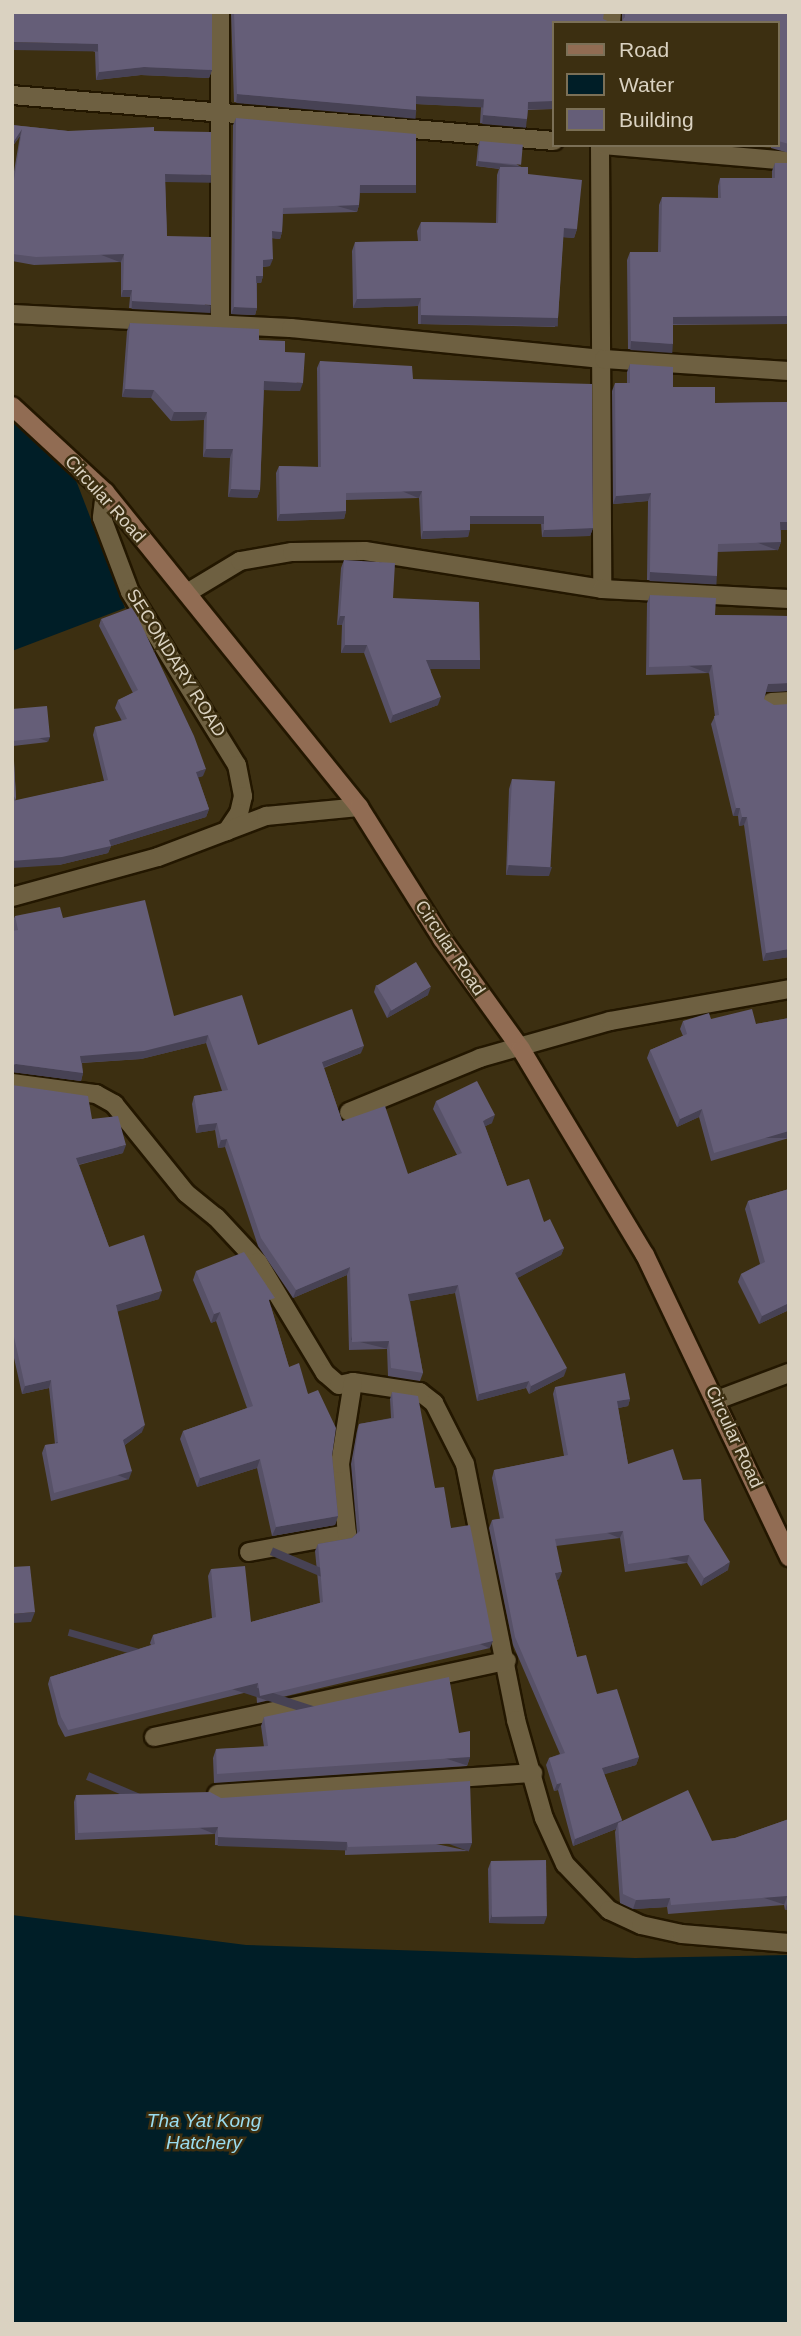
<!DOCTYPE html>
<style>
body{margin:0}
#map{position:relative;width:801px;height:2336px;overflow:hidden;background:#3c2f11;font-family:Helvetica,sans-serif}
div>[style]{position:absolute}
.water>*{inset:0;background:#001e27}
.roads{filter:drop-shadow(2px 0 #231700) drop-shadow(-2px 0 #231700) drop-shadow(0 2px #231700) drop-shadow(0 -2px #231700)}
.street>*{height:18px;margin:-9px;padding:0 9px;transform-origin:9px;border-radius:9px;background:#6e6041}
.secondary>*{height:18px;margin:-9px;padding:0 9px;transform-origin:9px;border-radius:9px;background:#916c53}
.wall>*{inset:0;background:#575167}
.shaded-wall>*{inset:0;background:#474254;transform-origin:0 0}
.building>*{inset:0;background:#655e78;transform-origin:0 0}
span{translate:-50% -50%;white-space:nowrap;text-align:center;line-height:1.15;-webkit-text-stroke:5px #3c2f11;paint-order:stroke}
.street-label{font-size:18px;color:#dad2c1}
.water-label{font-size:19px;color:#9adcef;font-style:italic}
.frame{position:absolute;inset:0;border:14px solid #dad2c1;pointer-events:none}
.legend{position:absolute;left:552px;top:21px;width:228px;height:126px;box-sizing:border-box;background:#3c2f11;border:2px solid #7b7057;margin:0;padding:9px 12px;list-style:none;font-size:21px;color:#dad2c1}
.legend li{display:flex;align-items:center;gap:14px;height:35px}
.legend b{width:35px;border:2px solid #7b7057}
</style>
<div id="map">
<div class="water">
<div style="clip-path:polygon(12px 407px,64px 449px,125px 608px,12px 651px)"></div>
<div style="clip-path:polygon(12px 1915px,246px 1945px,635px 1958px,789px 1955px,789px 2324px,12px 2324px)"></div>
</div>
<div class="roads">
<div class="street">
<div style="left:611px;top:23px;width:11px;rotate:-85deg"></div>
<div style="left:12px;top:95px;width:544px;rotate:4.85deg"></div>
<div style="left:600px;top:145px;width:444px;rotate:89.7deg"></div>
<div style="left:603px;top:145px;width:187px;rotate:4.9deg"></div>
<div style="left:12px;top:314px;width:279px;rotate:2.9deg"></div>
<div style="left:291px;top:328px;width:315px;rotate:5.7deg"></div>
<div style="left:604px;top:359px;width:185px;rotate:3.7deg"></div>
<div style="left:220px;top:324px;width:312px;rotate:-90deg"></div>
<div style="left:105px;top:492px;width:26px;rotate:97deg"></div>
<div style="left:102px;top:518px;width:79px;rotate:69.3deg"></div>
<div style="left:130px;top:592px;width:203px;rotate:58.3deg"></div>
<div style="left:237px;top:765px;width:32px;rotate:79deg"></div>
<div style="left:243px;top:796px;width:17px;rotate:103deg"></div>
<div style="left:239px;top:813px;width:22px;rotate:124deg"></div>
<div style="left:187px;top:593px;width:62px;rotate:-31.1deg"></div>
<div style="left:240px;top:561px;width:53px;rotate:-9.8deg"></div>
<div style="left:292px;top:552px;width:73px;rotate:-0.8deg"></div>
<div style="left:365px;top:551px;width:240px;rotate:9.1deg"></div>
<div style="left:602px;top:589px;width:187px;rotate:3.1deg"></div>
<div style="left:771px;top:702px;width:18px;rotate:-3deg"></div>
<div style="left:12px;top:897px;width:151px;rotate:-15.3deg"></div>
<div style="left:158px;top:857px;width:116px;rotate:-20.8deg"></div>
<div style="left:266px;top:816px;width:93px;rotate:-5.5deg"></div>
<div style="left:12px;top:1083px;width:85px;rotate:7.5deg"></div>
<div style="left:96px;top:1094px;width:21px;rotate:29deg"></div>
<div style="left:114px;top:1104px;width:114px;rotate:51deg"></div>
<div style="left:186px;top:1193px;width:38px;rotate:39deg"></div>
<div style="left:216px;top:1217px;width:62px;rotate:47deg"></div>
<div style="left:258px;top:1262px;width:130px;rotate:58.9deg"></div>
<div style="left:325px;top:1373px;width:18px;rotate:41deg"></div>
<div style="left:339px;top:1385px;width:14px;rotate:-12deg"></div>
<div style="left:353px;top:1382px;width:68px;rotate:8.5deg"></div>
<div style="left:420px;top:1392px;width:18px;rotate:38deg"></div>
<div style="left:434px;top:1403px;width:68px;rotate:63.1deg"></div>
<div style="left:465px;top:1464px;width:261px;rotate:78.7deg"></div>
<div style="left:516px;top:1720px;width:102px;rotate:74.1deg"></div>
<div style="left:544px;top:1818px;width:51px;rotate:65.5deg"></div>
<div style="left:565px;top:1864px;width:64px;rotate:46.3deg"></div>
<div style="left:609px;top:1910px;width:35px;rotate:25deg"></div>
<div style="left:641px;top:1925px;width:42px;rotate:12.4deg"></div>
<div style="left:682px;top:1934px;width:107px;rotate:4.8deg"></div>
<div style="left:349px;top:1112px;width:142px;rotate:-22.4deg"></div>
<div style="left:480px;top:1058px;width:135px;rotate:-15.9deg"></div>
<div style="left:610px;top:1021px;width:182px;rotate:-10.1deg"></div>
<div style="left:717px;top:1400px;width:77px;rotate:-20.6deg"></div>
<div style="left:249px;top:1552px;width:100px;rotate:-10.4deg"></div>
<div style="left:347px;top:1534px;width:70px;rotate:-95.7deg"></div>
<div style="left:340px;top:1464px;width:83px;rotate:-81deg"></div>
<div style="left:154px;top:1737px;width:361px;rotate:-12.2deg"></div>
<div style="left:217px;top:1794px;width:317px;rotate:-3.8deg"></div>
</div>
<div class="secondary">
<div style="left:12px;top:406px;width:127px;rotate:42.8deg"></div>
<div style="left:105px;top:492px;width:405px;rotate:51.1deg"></div>
<div style="left:359px;top:807px;width:156px;rotate:57.8deg"></div>
<div style="left:442px;top:939px;width:135px;rotate:54.3deg"></div>
<div style="left:521px;top:1049px;width:240px;rotate:59deg"></div>
<div style="left:645px;top:1255px;width:335px;rotate:64.5deg"></div>
</div>
</div>
<div class="wall">
<div style="clip-path:polygon(12px 12px,212px 70px,209px 78px,141px 75px,96px 80px,95px 52px)"></div>
<div style="clip-path:polygon(231px 12px,604px 12px,554px 23px,554px 109px,528px 110px,527px 119px,524px 127px,480px 123px,481px 107px,416px 104px,414px 118px,234px 102px)"></div>
<div style="clip-path:polygon(622px 12px,789px 12px,789px 153px,771px 148px,771px 145px,778px 145px,778px 23px,622px 20px)"></div>
<div style="clip-path:polygon(236px 118px,414px 192px,360px 192px,359px 205px,357px 212px,283px 214px,282px 232px,280px 239px,272px 238px,270px 266px,263px 267px,263px 276px,261px 283px,257px 283px,257px 308px,255px 315px,231px 314px,233px 125px)"></div>
<div style="clip-path:polygon(12px 125px,68px 131px,154px 131px,209px 182px,165px 181px,167px 236px,209px 312px,129px 308px,130px 297px,121px 297px,121px 262px,34px 265px,12px 261px,12px 183px,20px 136px,12px 147px)"></div>
<div style="clip-path:polygon(480px 141px,521px 167px,577px 229px,574px 238px,563px 237px,558px 318px,555px 327px,418px 324px,418px 306px,353px 308px,352px 251px,355px 242px,418px 241px,417px 231px,421px 222px,496px 223px,497px 175px,499px 169px,476px 166px,478px 146px)"></div>
<div style="clip-path:polygon(775px 163px,789px 163px,789px 324px,673px 325px,670px 352px,628px 349px,627px 260px,630px 252px,658px 252px,659px 205px,662px 197px,718px 198px,718px 186px,720px 178px,772px 178px,772px 171px)"></div>
<div style="clip-path:polygon(130px 323px,259px 340px,285px 352px,300px 391px,264px 390px,260px 490px,257px 498px,228px 497px,230px 458px,203px 457px,204px 420px,171px 421px,151px 398px,122px 397px,127px 331px)"></div>
<div style="clip-path:polygon(320px 361px,413px 379px,593px 528px,590px 536px,542px 537px,541px 523px,470px 523px,468px 537px,421px 539px,419px 498px,346px 500px,346px 511px,344px 519px,277px 521px,276px 473px,279px 466px,318px 467px,317px 368px)"></div>
<div style="clip-path:polygon(630px 364px,673px 387px,715px 403px,789px 402px,789px 530px,781px 530px,781px 542px,778px 550px,717px 552px,714px 584px,647px 580px,648px 501px,613px 504px,612px 391px,615px 383px,627px 383px,627px 372px)"></div>
<div style="clip-path:polygon(344px 560px,393px 598px,480px 660px,477px 668px,430px 668px,438px 705px,390px 723px,364px 653px,341px 653px,342px 625px,337px 625px,341px 568px)"></div>
<div style="clip-path:polygon(650px 595px,715px 615px,789px 616px,789px 691px,766px 692px,764px 699px,789px 957px,763px 961px,744px 825px,739px 826px,738px 816px,733px 816px,711px 724px,715px 716px,709px 673px,646px 675px,647px 603px)"></div>
<div style="clip-path:polygon(101px 619px,203px 776px,198px 777px,209px 809px,206px 817px,111px 846px,108px 853px,59px 865px,12px 801px,12px 709px,48px 742px,13px 746px,16px 799px,15px 801px,104px 781px,93px 735px,95px 727px,122px 721px,115px 708px,118px 700px,133px 693px,99px 626px)"></div>
<div style="clip-path:polygon(512px 779px,549px 876px,506px 875px,509px 789px)"></div>
<div style="clip-path:polygon(15px 916px,63px 918px,174px 1016px,258px 1045px,361px 1053px,324px 1068px,342px 1121px,408px 1174px,457px 1155px,433px 1109px,436px 1101px,492px 1123px,485px 1126px,507px 1186px,544px 1222px,564px 1248px,561px 1255px,517px 1278px,564px 1376px,529px 1394px,526px 1388px,477px 1401px,455px 1293px,410px 1301px,423px 1373px,420px 1381px,388px 1376px,387px 1349px,349px 1350px,347px 1275px,293px 1298px,258px 1246px,225px 1147px,218px 1148px,215px 1130px,196px 1133px,192px 1104px,194px 1096px,222px 1091px,206px 1043px,141px 1059px,82px 1063px,83px 1073px,81px 1081px,12px 1072px,12px 931px,13px 931px,12px 923px)"></div>
<div style="clip-path:polygon(376px 985px,428px 995px,387px 1018px,374px 992px)"></div>
<div style="clip-path:polygon(789px 1018px,789px 1138px,711px 1161px,699px 1117px,677px 1127px,647px 1058px,650px 1050px,683px 1036px,680px 1029px,683px 1021px,711px 1019px,756px 1024px)"></div>
<div style="clip-path:polygon(12px 1085px,92px 1119px,123px 1153px,79px 1165px,109px 1247px,159px 1299px,117px 1311px,142px 1432px,125px 1445px,129px 1479px,51px 1501px,42px 1453px,45px 1445px,55px 1444px,49px 1388px,22px 1394px,12px 1349px)"></div>
<div style="clip-path:polygon(789px 1189px,789px 1310px,759px 1324px,738px 1282px,741px 1274px,760px 1264px,745px 1209px,748px 1201px)"></div>
<div style="clip-path:polygon(196px 1271px,271px 1307px,289px 1367px,308px 1394px,332px 1456px,338px 1516px,335px 1525px,272px 1536px,257px 1468px,197px 1487px,180px 1439px,183px 1431px,247px 1408px,216px 1321px,211px 1323px,193px 1280px)"></div>
<div style="clip-path:polygon(555px 1387px,630px 1399px,628px 1406px,618px 1408px,628px 1464px,683px 1480px,704px 1520px,728px 1570px,701px 1586px,687px 1563px,625px 1572px,620px 1538px,556px 1546px,559px 1579px,557px 1580px,577px 1657px,597px 1694px,639px 1757px,636px 1765px,604px 1774px,622px 1821px,712px 1841px,735px 1838px,789px 1819px,789px 1909px,785px 1910px,784px 1905px,668px 1914px,667px 1907px,633px 1909px,620px 1903px,615px 1832px,616px 1829px,573px 1846px,558px 1790px,554px 1791px,546px 1765px,549px 1758px,560px 1754px,513px 1645px,489px 1528px,492px 1520px,500px 1519px,492px 1478px,494px 1470px,564px 1456px,553px 1394px)"></div>
<div style="clip-path:polygon(392px 1392px,435px 1488px,451px 1528px,490px 1648px,257px 1703px,256px 1690px,65px 1737px,58px 1724px,48px 1684px,50px 1677px,151px 1645px,150px 1643px,153px 1635px,212px 1618px,208px 1576px,211px 1569px,251px 1622px,320px 1603px,315px 1551px,318px 1544px,352px 1538px,357px 1533px,351px 1464px,357px 1431px,359px 1424px,391px 1418px,390px 1399px)"></div>
<div style="clip-path:polygon(264px 1717px,459px 1733px,470px 1757px,467px 1766px,214px 1783px,213px 1758px,216px 1749px,264px 1747px,261px 1726px)"></div>
<div style="clip-path:polygon(76px 1795px,221px 1798px,469px 1851px,345px 1855px,345px 1850px,215px 1845px,215px 1834px,75px 1840px,74px 1802px)"></div>
<div style="clip-path:polygon(491px 1861px,544px 1924px,489px 1923px,488px 1869px)"></div>
</div>
<div class="shaded-wall">
<div style="left:12px;top:42px;width:86px;height:8px;rotate:1deg"></div>
<div style="clip-path:polygon(144px 67px,212px 70px,209px 78px,141px 75px,96px 80px,99px 72px)"></div>
<div style="left:237px;top:94px;width:180px;height:9px;rotate:5deg"></div>
<div style="left:416px;top:96px;width:68px;height:8px;rotate:3deg"></div>
<div style="left:554px;top:101px;width:8px;height:26px;rotate:90deg"></div>
<div style="left:483px;top:115px;width:44px;height:9px;rotate:5deg"></div>
<div style="clip-path:polygon(22px 129px,20px 136px,12px 147px,12px 144px)"></div>
<div style="left:478px;top:161px;width:43px;height:5px;rotate:7deg"></div>
<div style="left:165px;top:174px;width:46px;height:8px;rotate:1deg"></div>
<div style="left:360px;top:185px;width:56px;height:8px"></div>
<div style="left:359px;top:205px;width:7px;height:76px;rotate:106deg"></div>
<div style="clip-path:polygon(564px 228px,577px 229px,574px 238px,560px 237px)"></div>
<div style="clip-path:polygon(272px 231px,282px 232px,280px 239px,270px 238px)"></div>
<div style="left:124px;top:254px;width:9px;height:88px;rotate:111deg"></div>
<div style="clip-path:polygon(273px 259px,270px 266px,261px 267px,263px 260px)"></div>
<div style="clip-path:polygon(256px 276px,263px 276px,261px 283px,254px 283px)"></div>
<div style="clip-path:polygon(123px 290px,132px 290px,130px 297px,121px 297px)"></div>
<div style="clip-path:polygon(421px 298px,418px 306px,353px 308px,357px 299px)"></div>
<div style="left:132px;top:301px;width:79px;height:8px;rotate:3deg"></div>
<div style="clip-path:polygon(234px 307px,257px 308px,255px 315px,231px 314px)"></div>
<div style="left:421px;top:315px;width:137px;height:9px;rotate:1deg"></div>
<div style="left:789px;top:316px;width:8px;height:116px;rotate:90deg"></div>
<div style="left:631px;top:341px;width:42px;height:9px;rotate:4deg"></div>
<div style="clip-path:polygon(264px 381px,303px 383px,300px 391px,261px 390px)"></div>
<div style="clip-path:polygon(125px 389px,154px 390px,151px 398px,122px 397px)"></div>
<div style="clip-path:polygon(174px 412px,207px 412px,204px 420px,171px 421px)"></div>
<div style="clip-path:polygon(206px 449px,233px 449px,230px 458px,203px 457px)"></div>
<div style="clip-path:polygon(231px 489px,260px 490px,257px 498px,228px 497px)"></div>
<div style="left:422px;top:491px;width:8px;height:76px;rotate:113deg"></div>
<div style="clip-path:polygon(651px 493px,648px 501px,613px 504px,616px 496px)"></div>
<div style="clip-path:polygon(346px 511px,344px 519px,277px 521px,280px 514px)"></div>
<div style="left:470px;top:516px;width:74px;height:8px"></div>
<div style="clip-path:polygon(780px 522px,789px 522px,789px 530px,777px 530px)"></div>
<div style="clip-path:polygon(593px 528px,590px 536px,542px 537px,544px 530px)"></div>
<div style="clip-path:polygon(470px 530px,468px 537px,421px 539px,423px 531px)"></div>
<div style="left:781px;top:542px;width:9px;height:63px;rotate:111deg"></div>
<div style="left:650px;top:572px;width:67px;height:9px;rotate:3deg"></div>
<div style="clip-path:polygon(340px 616px,345px 616px,342px 625px,337px 625px)"></div>
<div style="clip-path:polygon(345px 645px,367px 645px,364px 653px,341px 653px)"></div>
<div style="left:426px;top:660px;width:54px;height:9px"></div>
<div style="left:712px;top:665px;width:9px;height:63px;rotate:111deg"></div>
<div style="clip-path:polygon(789px 683px,789px 691px,765px 692px,768px 684px)"></div>
<div style="clip-path:polygon(441px 697px,438px 705px,390px 723px,393px 715px)"></div>
<div style="left:50px;top:737px;width:5px;height:37px;rotate:112deg"></div>
<div style="clip-path:polygon(206px 769px,203px 776px,194px 779px,196px 772px)"></div>
<div style="clip-path:polygon(736px 808px,740px 808px,738px 816px,733px 816px)"></div>
<div style="clip-path:polygon(209px 809px,206px 817px,111px 846px,108px 853px,59px 865px,12px 868px,12px 861px,109px 840px)"></div>
<div style="clip-path:polygon(742px 817px,747px 817px,744px 825px,739px 826px)"></div>
<div style="clip-path:polygon(509px 865px,552px 867px,549px 876px,506px 875px)"></div>
<div style="clip-path:polygon(789px 949px,789px 957px,763px 961px,766px 953px)"></div>
<div style="clip-path:polygon(431px 987px,428px 995px,387px 1018px,390px 1011px)"></div>
<div style="clip-path:polygon(208px 1035px,206px 1043px,141px 1059px,77px 1063px,80px 1056px)"></div>
<div style="clip-path:polygon(364px 1046px,361px 1053px,319px 1069px,322px 1062px)"></div>
<div style="clip-path:polygon(16px 1064px,83px 1073px,81px 1081px,12px 1072px,12px 1065px)"></div>
<div style="clip-path:polygon(702px 1109px,699px 1117px,677px 1127px,680px 1119px)"></div>
<div style="clip-path:polygon(495px 1115px,492px 1123px,480px 1129px,483px 1121px)"></div>
<div style="clip-path:polygon(217px 1123px,215px 1130px,196px 1133px,199px 1125px)"></div>
<div style="left:789px;top:1131px;width:7px;height:78px;rotate:90deg"></div>
<div style="clip-path:polygon(227px 1139px,225px 1147px,218px 1148px,221px 1140px)"></div>
<div style="clip-path:polygon(126px 1145px,123px 1153px,73px 1166px,76px 1158px)"></div>
<div style="clip-path:polygon(564px 1248px,561px 1255px,512px 1281px,515px 1273px)"></div>
<div style="clip-path:polygon(350px 1267px,347px 1275px,293px 1298px,296px 1290px)"></div>
<div style="clip-path:polygon(458px 1285px,455px 1293px,406px 1302px,408px 1294px)"></div>
<div style="clip-path:polygon(162px 1291px,159px 1299px,113px 1313px,116px 1305px)"></div>
<div style="clip-path:polygon(789px 1303px,789px 1310px,759px 1324px,762px 1316px)"></div>
<div style="clip-path:polygon(220px 1312px,216px 1321px,211px 1323px,214px 1314px)"></div>
<div style="left:389px;top:1341px;width:8px;height:37px;rotate:104deg"></div>
<div style="clip-path:polygon(567px 1368px,564px 1376px,529px 1394px,531px 1386px)"></div>
<div style="clip-path:polygon(51px 1380px,49px 1388px,22px 1394px,25px 1386px)"></div>
<div style="clip-path:polygon(529px 1381px,526px 1388px,477px 1401px,479px 1394px)"></div>
<div style="clip-path:polygon(630px 1399px,628px 1406px,614px 1409px,617px 1401px)"></div>
<div style="clip-path:polygon(145px 1425px,142px 1432px,121px 1448px,123px 1440px)"></div>
<div style="clip-path:polygon(260px 1459px,257px 1468px,197px 1487px,200px 1478px)"></div>
<div style="left:132px;top:1471px;width:9px;height:81px;rotate:111deg"></div>
<div style="clip-path:polygon(338px 1516px,335px 1525px,272px 1536px,276px 1527px)"></div>
<div style="left:623px;top:1531px;width:8px;height:68px;rotate:113deg"></div>
<div style="left:689px;top:1555px;width:8px;height:62px;rotate:104deg"></div>
<div style="clip-path:polygon(730px 1562px,728px 1570px,701px 1586px,704px 1578px)"></div>
<div style="clip-path:polygon(562px 1572px,559px 1579px,553px 1580px,555px 1573px)"></div>
<div style="clip-path:polygon(35px 1612px,31px 1622px,12px 1623px,12px 1614px)"></div>
<div style="left:493px;top:1641px;width:8px;height:239px;rotate:113deg"></div>
<div style="left:258px;top:1683px;width:7px;height:196px;rotate:106deg"></div>
<div style="left:470px;top:1757px;width:9px;height:254px;rotate:108deg"></div>
<div style="clip-path:polygon(639px 1757px,636px 1765px,599px 1776px,602px 1768px)"></div>
<div style="clip-path:polygon(561px 1783px,558px 1790px,554px 1791px,557px 1784px)"></div>
<div style="clip-path:polygon(622px 1820px,620px 1828px,618px 1823px,616px 1829px,573px 1846px,575px 1839px)"></div>
<div style="left:218px;top:1827px;width:8px;height:140px;rotate:113deg"></div>
<div style="left:218px;top:1837px;width:129px;height:9px;rotate:2deg"></div>
<div style="left:472px;top:1843px;width:9px;height:124px;rotate:111deg"></div>
<div style="left:787px;top:1896px;width:9px;height:116px;rotate:108deg"></div>
<div style="clip-path:polygon(670px 1898px,667px 1907px,633px 1909px,636px 1900px)"></div>
<div style="clip-path:polygon(788px 1901px,789px 1909px,785px 1910px)"></div>
<div style="clip-path:polygon(492px 1914px,547px 1916px,544px 1924px,489px 1923px)"></div>
</div>
<div class="building">
<div style="clip-path:polygon(12px 12px,212px 12px,212px 70px,144px 67px,99px 72px,98px 44px,12px 42px)"></div>
<div style="clip-path:polygon(234px 12px,604px 12px,603px 19px,612px 23px,554px 23px,554px 101px,528px 102px,527px 119px,483px 115px,484px 99px,416px 96px,416px 110px,237px 94px)"></div>
<div style="clip-path:polygon(625px 12px,789px 12px,789px 144px,778px 141px,778px 23px,620px 23px,625px 17px)"></div>
<div style="clip-path:polygon(236px 118px,416px 134px,416px 185px,360px 185px,359px 205px,283px 208px,282px 232px,272px 231px,273px 259px,263px 260px,263px 276px,256px 276px,257px 308px,234px 307px)"></div>
<div style="clip-path:polygon(12px 125px,68px 131px,154px 127px,154px 131px,211px 132px,211px 175px,165px 174px,167px 236px,211px 237px,211px 305px,132px 301px,132px 290px,123px 290px,124px 254px,36px 257px,12px 254px,12px 193px,22px 129px,12px 144px)"></div>
<div style="left:480px;top:141px;width:43px;height:20px;rotate:5deg"></div>
<div style="clip-path:polygon(775px 163px,789px 163px,789px 316px,673px 317px,673px 344px,631px 341px,630px 252px,661px 252px,662px 197px,721px 198px,720px 178px,775px 178px)"></div>
<div style="clip-path:polygon(500px 167px,528px 167px,528px 174px,582px 180px,577px 229px,564px 228px,558px 318px,421px 315px,421px 298px,357px 299px,355px 242px,421px 241px,421px 222px,498px 223px)"></div>
<div style="clip-path:polygon(130px 323px,259px 329px,259px 340px,285px 341px,285px 352px,305px 353px,303px 383px,264px 381px,260px 490px,231px 489px,233px 449px,206px 449px,207px 412px,174px 412px,154px 390px,125px 389px)"></div>
<div style="clip-path:polygon(320px 361px,412px 366px,413px 379px,592px 384px,593px 528px,544px 530px,544px 516px,470px 516px,470px 530px,423px 531px,422px 491px,346px 493px,346px 511px,280px 514px,279px 466px,321px 467px)"></div>
<div style="clip-path:polygon(630px 364px,673px 367px,673px 387px,715px 387px,715px 403px,789px 402px,789px 522px,780px 522px,781px 542px,718px 544px,717px 576px,650px 572px,651px 493px,616px 496px,615px 383px,630px 383px)"></div>
<div style="clip-path:polygon(344px 560px,395px 563px,393px 598px,479px 602px,480px 660px,426px 660px,441px 697px,393px 715px,367px 645px,345px 645px,345px 616px,340px 616px)"></div>
<div style="clip-path:polygon(650px 595px,716px 598px,715px 615px,789px 616px,789px 683px,768px 684px,764px 699px,774px 705px,789px 704px,789px 949px,766px 953px,747px 817px,742px 817px,740px 808px,736px 808px,714px 716px,719px 715px,712px 665px,649px 667px)"></div>
<div style="clip-path:polygon(133px 607px,194px 736px,206px 769px,196px 772px,209px 809px,109px 840px,111px 846px,62px 857px,12px 861px,12px 801px,108px 780px,95px 727px,127px 719px,118px 700px,138px 690px,101px 619px)"></div>
<div style="clip-path:polygon(47px 706px,50px 737px,13px 741px,16px 799px,12px 794px,12px 709px)"></div>
<div style="left:512px;top:779px;width:43px;height:86px;rotate:3deg"></div>
<div style="clip-path:polygon(145px 900px,174px 1016px,242px 995px,258px 1045px,352px 1009px,364px 1046px,322px 1062px,342px 1121px,385px 1106px,408px 1174px,462px 1153px,436px 1101px,477px 1081px,495px 1115px,483px 1121px,507px 1186px,529px 1179px,544px 1222px,550px 1219px,564px 1248px,515px 1273px,567px 1368px,531px 1386px,529px 1381px,479px 1394px,458px 1285px,408px 1294px,423px 1373px,391px 1368px,389px 1341px,352px 1342px,350px 1267px,296px 1290px,261px 1238px,227px 1139px,221px 1140px,217px 1123px,199px 1125px,194px 1096px,228px 1090px,208px 1035px,144px 1051px,80px 1056px,83px 1073px,16px 1064px,12px 1065px,12px 931px,18px 930px,15px 916px,60px 907px,63px 918px)"></div>
<div style="left:416px;top:962px;width:29px;height:46px;rotate:59deg"></div>
<div style="clip-path:polygon(752px 1009px,756px 1024px,789px 1018px,789px 1083px,787px 1083px,789px 1091px,789px 1131px,714px 1153px,702px 1109px,680px 1119px,650px 1050px,687px 1034px,683px 1021px,709px 1013px,711px 1019px)"></div>
<div style="clip-path:polygon(12px 1085px,88px 1096px,92px 1119px,118px 1116px,126px 1145px,76px 1158px,109px 1247px,144px 1235px,162px 1291px,116px 1305px,145px 1425px,123px 1440px,132px 1471px,54px 1493px,45px 1445px,58px 1443px,51px 1380px,25px 1386px,12px 1328px)"></div>
<div style="clip-path:polygon(789px 1189px,789px 1303px,762px 1316px,741px 1274px,765px 1262px,748px 1201px)"></div>
<div style="clip-path:polygon(244px 1252px,275px 1298px,269px 1300px,289px 1367px,299px 1363px,308px 1394px,318px 1390px,336px 1428px,332px 1456px,338px 1516px,276px 1527px,260px 1459px,200px 1478px,183px 1431px,253px 1406px,220px 1312px,214px 1314px,196px 1271px)"></div>
<div style="clip-path:polygon(625px 1373px,630px 1399px,617px 1401px,628px 1464px,673px 1449px,683px 1480px,701px 1479px,704px 1520px,730px 1562px,704px 1578px,689px 1555px,628px 1564px,623px 1531px,555px 1539px,562px 1572px,555px 1573px,577px 1657px,586px 1655px,597px 1694px,617px 1689px,639px 1757px,602px 1768px,622px 1820px,575px 1839px,561px 1783px,557px 1784px,549px 1758px,565px 1753px,515px 1637px,492px 1520px,504px 1518px,494px 1470px,568px 1455px,555px 1387px)"></div>
<div style="clip-path:polygon(392px 1392px,418px 1396px,435px 1488px,444px 1487px,451px 1528px,470px 1525px,493px 1641px,260px 1696px,258px 1683px,68px 1730px,61px 1717px,50px 1677px,155px 1644px,153px 1635px,216px 1617px,211px 1569px,245px 1566px,251px 1622px,323px 1602px,318px 1544px,352px 1538px,360px 1531px,354px 1457px,359px 1424px,394px 1418px)"></div>
<div style="clip-path:polygon(30px 1566px,35px 1612px,12px 1614px,12px 1567px)"></div>
<div style="clip-path:polygon(449px 1677px,459px 1733px,470px 1731px,470px 1757px,217px 1774px,216px 1749px,268px 1746px,264px 1717px)"></div>
<div style="clip-path:polygon(470px 1781px,472px 1843px,348px 1847px,347px 1842px,218px 1837px,218px 1827px,78px 1833px,76px 1795px,210px 1792px,221px 1798px)"></div>
<div style="clip-path:polygon(688px 1790px,712px 1841px,735px 1838px,789px 1819px,789px 1901px,787px 1896px,671px 1905px,670px 1898px,636px 1900px,623px 1894px,618px 1823px)"></div>
<div style="left:546px;top:1860px;width:56px;height:55px;rotate:89deg"></div>
</div>
<div class="street-label">
<span style="left:105px;top:499px;rotate:48deg">Circular Road</span>
<span style="left:176px;top:663px;rotate:58deg">SECONDARY ROAD</span>
<span style="left:450px;top:948px;rotate:56deg">Circular Road</span>
<span style="left:734px;top:1437px;rotate:65deg">Circular Road</span>
</div>
<div class="water-label">
<span style="left:204px;top:2132px">Tha Yat Kong<br>Hatchery</span>
</div>
<div class="frame"></div>
<ul class="legend">
<li><b style="height:9px;background:#916c53"></b>Road</li>
<li><b style="height:19px;background:#001e27"></b>Water</li>
<li><b style="height:19px;background:#655e78"></b>Building</li>
</ul>
</div>
